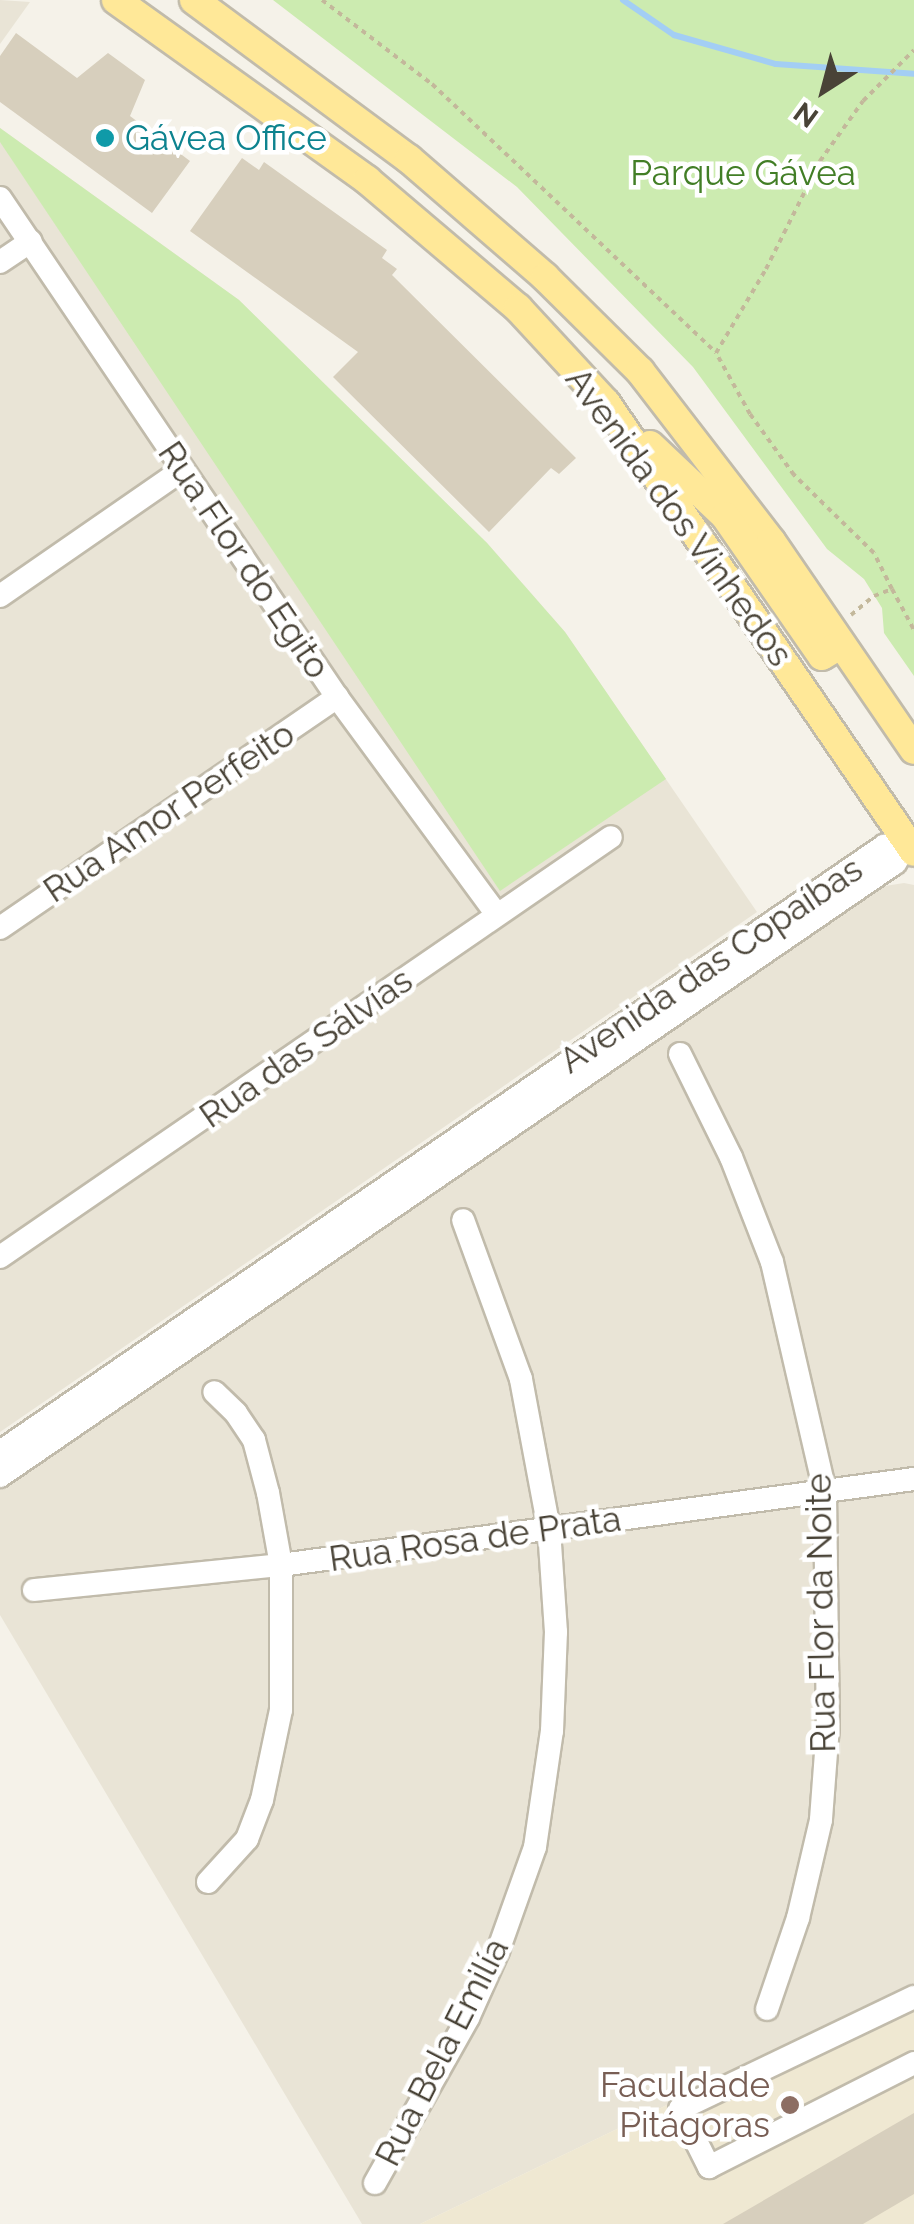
<!DOCTYPE html>
<meta charset="utf-8">
<style>
body{margin:0}
#map{position:relative;width:914px;height:2224px;overflow:hidden;background:#f5f2e9;font-family:Raleway,sans-serif}
div>[style]{position:absolute}
.residential>*{inset:0;background:#e9e4d6}
.education>*{inset:0;background:#efe8d2}
.green>*{inset:0;background:#ccebb0}
.stream>*{height:6px;margin:-3px;padding:0 3px;transform-origin:3px;border-radius:3px;background:#a3cef4}
.building>*{inset:0;background:#d7cfbd}
.path>*{height:4px;margin-top:-2px;transform-origin:0;background:repeating-linear-gradient(90deg,#c3b89b 0 5px,transparent 0 10px)}
.roads{filter:drop-shadow(2px 0 #c1bbab) drop-shadow(-2px 0 #c1bbab) drop-shadow(0 2px #c1bbab) drop-shadow(0 -2px #c1bbab)}
.minor>*{height:22px;margin:-11px;padding:0 11px;transform-origin:11px;border-radius:11px;background:#fff}
.major>*{height:28px;margin:-14px;padding:0 14px;transform-origin:14px;border-radius:14px;background:#ffe898}
.dots>*{width:28px;height:28px;translate:-50% -50%;box-sizing:border-box;border:5px solid #fff;border-radius:50%}
span{translate:-50% -50%;white-space:nowrap;text-align:center;line-height:1.15;-webkit-text-stroke:9px #fff;paint-order:stroke}
.culture-label{font-size:35px;color:#0d838f}
.left{translate:0 -50%;text-align:left}
.park-label{font-size:35px;color:#427e26}
.street-label{font-size:35px;color:#494337}
.education-label{font-size:35px;color:#785e54}
.right{translate:-100% -50%;text-align:right}
.north{position:absolute;left:774px;top:40px;width:100px;height:100px;-webkit-text-stroke:8px #fff;paint-order:stroke;rotate:216deg;font-size:28px;font-weight:700;line-height:40px;text-align:center;color:#494337}
.north::after{content:'';display:block;margin:auto;width:35px;height:45px;background:#494337;clip-path:polygon(50% 0,100% 100%,50% 72%,0 100%)}
</style>
<div id="map">
<div class="residential">
<div style="clip-path:polygon(0 0,30px 2px,0 44px)"></div>
<div style="clip-path:polygon(0 128px,239px 300px,487px 543px,565px 632px,757px 912px,0 1432px)"></div>
<div style="clip-path:polygon(904px 883px,914px 885px,914px 1986px,420px 2224px,362px 2224px,0 1615px,0 1489px,885px 886px)"></div>
</div>
<div class="education">
<div style="clip-path:polygon(914px 1986px,914px 2224px,420px 2224px)"></div>
</div>
<div class="green">
<div style="clip-path:polygon(273px 0,914px 0,914px 676px,884px 633px,882px 608px,864px 579px,827px 549px,693px 367px,517px 187px)"></div>
<div style="clip-path:polygon(0 128px,239px 300px,487px 543px,565px 632px,666px 779px,500px 891px,0 142px)"></div>
</div>
<div class="stream">
<div style="left:623px;top:0;width:62px;rotate:34.5deg"></div>
<div style="left:674px;top:35px;width:106px;rotate:15.9deg"></div>
<div style="left:776px;top:64px;width:138px;rotate:4.1deg"></div>
</div>
<div class="building">
<div style="clip-path:polygon(16px 33px,77px 78px,108px 53px,145px 80px,130px 116px,190px 161px,152px 213px,0 102px,0 56px)"></div>
<div style="clip-path:polygon(242px 158px,259px 170px,264px 162px,387px 250px,382px 258px,397px 269px,392px 275px,576px 458px,559px 474px,551px 468px,489px 532px,333px 377px,358px 352px,190px 231px)"></div>
<div style="clip-path:polygon(914px 2113px,914px 2194px,863px 2224px,723px 2224px)"></div>
</div>
<div class="path">
<div style="left:322px;top:0;width:138px;rotate:37.4deg"></div>
<div style="left:432px;top:84px;width:391px;rotate:43.4deg"></div>
<div style="left:892px;top:589px;width:47px;rotate:61.8deg"></div>
<div style="left:851px;top:615px;width:30px;rotate:-40deg"></div>
<div style="left:874px;top:596px;width:19px;rotate:-21deg"></div>
<div style="left:892px;top:589px;width:40px;rotate:-116.6deg"></div>
<div style="left:874px;top:553px;width:112px;rotate:-135.7deg"></div>
<div style="left:794px;top:475px;width:75px;rotate:-125.8deg"></div>
<div style="left:750px;top:414px;width:70px;rotate:-119.1deg"></div>
<div style="left:716px;top:353px;width:98px;rotate:-59.2deg"></div>
<div style="left:766px;top:269px;width:121px;rotate:-63.4deg"></div>
<div style="left:820px;top:161px;width:74px;rotate:-54.4deg"></div>
<div style="left:863px;top:101px;width:72px;rotate:-45deg"></div>
</div>
<div class="roads">
<div class="minor">
<div style="left:0;top:198px;width:602px;rotate:55.97deg"></div>
<div style="left:337px;top:697px;width:270px;rotate:53.7deg"></div>
<div style="left:0;top:262px;width:37px;rotate:-34deg"></div>
<div style="left:0;top:596px;width:221px;rotate:-34.7deg"></div>
<div style="left:0;top:928px;width:409px;rotate:-34.4deg"></div>
<div style="left:680px;top:1054px;width:115px;rotate:63.7deg"></div>
<div style="left:731px;top:1157px;width:113px;rotate:68.7deg"></div>
<div style="left:772px;top:1262px;width:236px;rotate:77deg"></div>
<div style="left:825px;top:1492px;width:234px;rotate:89.3deg"></div>
<div style="left:828px;top:1726px;width:94px;rotate:94.3deg"></div>
<div style="left:821px;top:1820px;width:101px;rotate:103.2deg"></div>
<div style="left:798px;top:1918px;width:96px;rotate:108.8deg"></div>
<div style="left:0;top:1257px;width:741px;rotate:-34.5deg"></div>
<div style="left:0;top:1452px;width:1072px;rotate:-34.43deg"></div>
<div style="left:884px;top:846px;width:24px;rotate:-7deg"></div>
<div style="left:0;top:1476px;width:1085px;rotate:-34.41deg"></div>
<div style="left:895px;top:863px;width:24px;rotate:-57deg"></div>
<div style="left:34px;top:1590px;width:248px;rotate:-5.8deg"></div>
<div style="left:281px;top:1565px;width:639px;rotate:-7.74deg"></div>
<div style="left:208px;top:1882px;width:58px;rotate:-47.8deg"></div>
<div style="left:247px;top:1839px;width:42px;rotate:-69deg"></div>
<div style="left:262px;top:1800px;width:92px;rotate:-78.1deg"></div>
<div style="left:281px;top:1710px;width:145px;rotate:-90deg"></div>
<div style="left:281px;top:1565px;width:73px;rotate:-100.2deg"></div>
<div style="left:268px;top:1493px;width:55px;rotate:-104.8deg"></div>
<div style="left:254px;top:1440px;width:32px;rotate:-124deg"></div>
<div style="left:236px;top:1413px;width:30px;rotate:-136deg"></div>
<div style="left:914px;top:1997px;width:259px;rotate:154.4deg"></div>
<div style="left:680px;top:2109px;width:65px;rotate:63.4deg"></div>
<div style="left:709px;top:2167px;width:230px;rotate:-26.9deg"></div>
<div style="left:375px;top:2183px;width:189px;rotate:-60.6deg"></div>
<div style="left:468px;top:2018px;width:73px;rotate:-65.9deg"></div>
<div style="left:498px;top:1951px;width:110px;rotate:-70.4deg"></div>
<div style="left:535px;top:1847px;width:117px;rotate:-81.7deg"></div>
<div style="left:552px;top:1731px;width:99px;rotate:-87.7deg"></div>
<div style="left:556px;top:1632px;width:103px;rotate:-93.9deg"></div>
<div style="left:549px;top:1529px;width:153px;rotate:-100.6deg"></div>
<div style="left:521px;top:1379px;width:169px;rotate:-110deg"></div>
</div>
<div class="major">
<div style="left:116px;top:0;width:309px;rotate:35.6deg"></div>
<div style="left:367px;top:180px;width:198px;rotate:40.3deg"></div>
<div style="left:518px;top:308px;width:129px;rotate:47.2deg"></div>
<div style="left:606px;top:403px;width:544px;rotate:55.55deg"></div>
<div style="left:194px;top:0;width:267px;rotate:36.5deg"></div>
<div style="left:409px;top:159px;width:180px;rotate:40.9deg"></div>
<div style="left:545px;top:277px;width:134px;rotate:44.7deg"></div>
<div style="left:640px;top:371px;width:215px;rotate:52.4deg"></div>
<div style="left:771px;top:541px;width:253px;rotate:55.6deg"></div>
<div style="left:650px;top:445px;width:103px;rotate:43.4deg"></div>
<div style="left:725px;top:516px;width:170px;rotate:55.3deg"></div>
<div style="left:822px;top:656px;width:22px;rotate:-32deg"></div>
</div>
</div>
<div class="dots">
<div style="left:105px;top:138px;background:#0f9aa8"></div>
<div style="left:790px;top:2105px;background:#8d6e63"></div>
</div>
<div class="culture-label">
<span class="left" style="left:125px;top:138px">Gávea Office</span>
</div>
<div class="park-label">
<span style="left:743px;top:173px">Parque Gávea</span>
</div>
<div class="street-label">
<span style="left:679px;top:517px;rotate:54deg">Avenida dos Vinhedos</span>
<span style="left:244px;top:560px;rotate:56deg">Rua Flor do Egito</span>
<span style="left:169px;top:812px;rotate:-34deg">Rua Amor Perfeito</span>
<span style="left:711px;top:965px;rotate:-34deg">Avenida das Copaíbas</span>
<span style="left:306px;top:1048px;rotate:-35deg">Rua das Sálvías</span>
<span style="left:475px;top:1539px;rotate:-8deg">Rua Rosa de Prata</span>
<span style="left:821px;top:1613px;rotate:-91deg">Rua Flor da Noite</span>
<span style="left:442px;top:2052px;rotate:-63deg">Rua Bela Emilía</span>
</div>
<div class="education-label">
<span class="right" style="left:770px;top:2105px">Faculdade<br>Pitágoras</span>
</div>
<div class="north">N</div>
</div>
